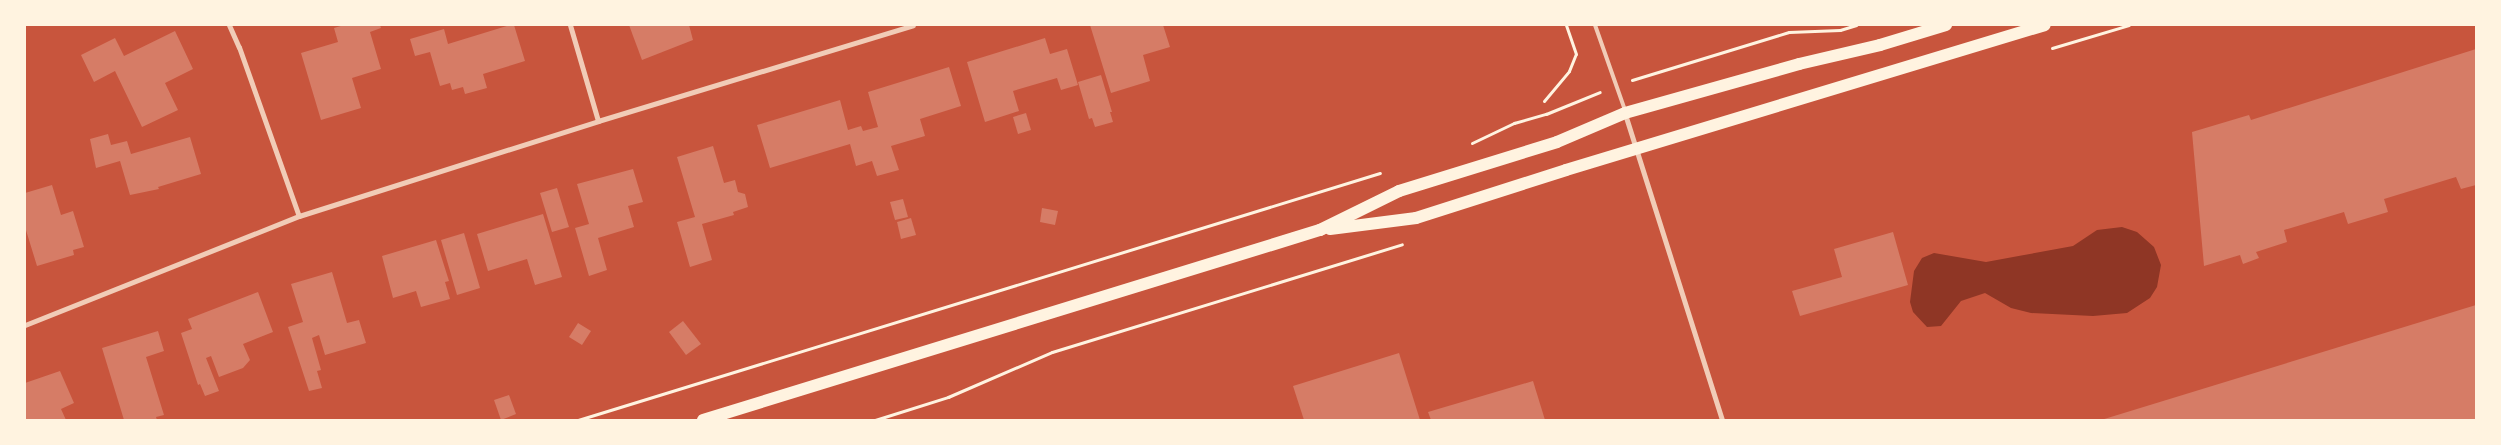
<!DOCTYPE html>
<style>
body{margin:0}
#map{position:relative;width:2501px;height:445px;overflow:hidden;background:#c8553d;font-family:Merriweather,serif}
div>[style]{position:absolute}
.water>*{inset:0;background:#8f3625}
.building>*{inset:0;background:#d67c66}
.path>*{height:3px;margin:-1.5px;padding:0 1.5px;transform-origin:1.5px;border-radius:1.5px;background:#fff3e0}
.service>*{height:4px;margin:-2px;padding:0 2px;transform-origin:2px;border-radius:2px;background:#f1ccb7}
.minor>*{height:5px;margin:-2.5px;padding:0 2.5px;transform-origin:2.5px;border-radius:2.5px;background:#f1ccb7}
.primary>*{height:12px;margin:-6px;padding:0 6px;transform-origin:6px;border-radius:6px;background:#fff3e0}
span{translate:-50% -50%;white-space:nowrap;text-align:center;line-height:1.15;-webkit-text-stroke:5px #fff3e0;paint-order:stroke}
.frame{position:absolute;inset:0;border:26px solid #fff3e0;pointer-events:none}
</style>
<div id="map">
<div class="water">
<div style="clip-path:polygon(2122px 227px,2137px 232px,2154px 247px,2161px 265px,2157px 287px,2150px 298px,2127px 313px,2093px 316px,2031px 313px,2011px 308px,1985px 293px,1961px 301px,1941px 326px,1927px 327px,1913px 312px,1910px 302px,1914px 271px,1922px 258px,1934px 253px,1986px 262px,2073px 246px,2097px 230px)"></div>
</div>
<div class="building">
<div style="clip-path:polygon(344px 25px,380px 25px,381px 28px,370px 32px,381px 69px,352px 78px,361px 108px,321px 120px,301px 53px,338px 42px,334px 28px)"></div>
<div style="clip-path:polygon(510px 25px,514px 25px,525px 61px,483px 74px,487px 88px,465px 94px,463px 87px,452px 90px,450px 83px,440px 86px,430px 52px,415px 56px,410px 39px,444px 29px,448px 44px)"></div>
<div style="clip-path:polygon(629px 25px,689px 25px,693px 40px,642px 60px)"></div>
<div style="clip-path:polygon(1090px 25px,1163px 25px,1170px 47px,1143px 55px,1150px 81px,1111px 93px)"></div>
<div style="clip-path:polygon(175px 31px,193px 69px,165px 83px,178px 110px,142px 127px,115px 71px,94px 82px,81px 55px,115px 38px,124px 56px)"></div>
<div style="clip-path:polygon(1045px 38px,1050px 54px,1067px 49px,1078px 85px,1061px 90px,1057px 78px,1013px 91px,1019px 111px,985px 122px,967px 62px)"></div>
<div style="clip-path:polygon(2476px 49px,2476px 185px,2461px 189px,2456px 177px,2384px 199px,2388px 212px,2348px 224px,2344px 212px,2284px 230px,2287px 242px,2256px 252px,2259px 258px,2243px 264px,2240px 255px,2204px 266px,2192px 132px,2249px 115px,2251px 120px)"></div>
<div style="clip-path:polygon(949px 67px,961px 106px,920px 119px,925px 136px,891px 146px,899px 170px,877px 176px,872px 161px,856px 166px,850px 144px,770px 168px,757px 125px,840px 100px,848px 130px,861px 126px,863px 131px,878px 127px,868px 92px)"></div>
<div style="clip-path:polygon(1101px 75px,1112px 112px,1110px 112px,1113px 122px,1095px 127px,1092px 118px,1089px 119px,1078px 82px)"></div>
<div style="clip-path:polygon(1026px 113px,1031px 130px,1018px 134px,1013px 117px)"></div>
<div style="clip-path:polygon(108px 134px,111px 145px,127px 141px,131px 154px,190px 137px,201px 174px,158px 187px,159px 189px,130px 195px,120px 161px,96px 168px,90px 139px)"></div>
<div style="clip-path:polygon(713px 146px,724px 183px,735px 180px,738px 192px,745px 194px,748px 207px,733px 212px,734px 215px,702px 224px,712px 260px,690px 267px,677px 222px,695px 217px,677px 157px)"></div>
<div style="clip-path:polygon(633px 169px,643px 202px,628px 206px,634px 227px,598px 238px,607px 270px,589px 276px,575px 228px,589px 224px,577px 184px)"></div>
<div style="clip-path:polygon(52px 185px,61px 215px,73px 211px,84px 247px,73px 250px,74px 255px,37px 266px,25px 227px,25px 193px)"></div>
<div style="clip-path:polygon(557px 188px,569px 227px,552px 232px,540px 193px)"></div>
<div style="clip-path:polygon(903px 199px,908px 217px,895px 220px,890px 202px)"></div>
<div style="clip-path:polygon(1042px 208px,1058px 211px,1055px 225px,1040px 222px)"></div>
<div style="clip-path:polygon(543px 214px,562px 277px,535px 285px,527px 259px,488px 271px,477px 234px)"></div>
<div style="clip-path:polygon(911px 218px,916px 235px,901px 239px,897px 222px)"></div>
<div style="clip-path:polygon(1893px 232px,1908px 285px,1800px 316px,1792px 291px,1842px 277px,1834px 249px)"></div>
<div style="clip-path:polygon(464px 233px,480px 288px,457px 295px,441px 240px)"></div>
<div style="clip-path:polygon(436px 240px,449px 281px,445px 282px,450px 299px,421px 307px,416px 291px,393px 298px,382px 256px)"></div>
<div style="clip-path:polygon(332px 272px,347px 323px,359px 320px,366px 343px,325px 355px,319px 335px,312px 338px,321px 370px,317px 371px,322px 388px,309px 391px,288px 327px,303px 322px,291px 284px)"></div>
<div style="clip-path:polygon(258px 292px,273px 332px,243px 344px,250px 360px,243px 368px,219px 377px,211px 356px,206px 358px,219px 391px,205px 396px,200px 384px,198px 385px,181px 333px,192px 329px,188px 319px)"></div>
<div style="clip-path:polygon(2476px 305px,2476px 420px,2101px 420px)"></div>
<div style="clip-path:polygon(683px 321px,701px 344px,686px 355px,669px 332px)"></div>
<div style="clip-path:polygon(578px 323px,591px 331px,582px 345px,569px 337px)"></div>
<div style="clip-path:polygon(158px 331px,164px 351px,146px 357px,164px 415px,156px 417px,157px 420px,124px 420px,102px 348px)"></div>
<div style="clip-path:polygon(1399px 353px,1420px 420px,1304px 420px,1293px 386px)"></div>
<div style="clip-path:polygon(60px 371px,74px 403px,61px 409px,66px 420px,25px 420px,25px 383px)"></div>
<div style="clip-path:polygon(1533px 381px,1545px 420px,1431px 420px,1428px 412px)"></div>
<div style="clip-path:polygon(509px 395px,516px 414px,501px 420px,494px 400px)"></div>
</div>
<div class="path">
<div style="left:2052px;top:48px;width:80px;rotate:-16.6deg"></div>
<div style="left:1632px;top:80px;width:164px;rotate:-17deg"></div>
<div style="left:1789px;top:32px;width:51px;rotate:-2.2deg"></div>
<div style="left:1840px;top:30px;width:17px;rotate:-17deg"></div>
<div style="left:1544px;top:101px;width:39px;rotate:-50deg"></div>
<div style="left:1569px;top:71px;width:18px;rotate:-68deg"></div>
<div style="left:1576px;top:54px;width:31px;rotate:-109deg"></div>
<div style="left:1472px;top:143px;width:47px;rotate:-25.5deg"></div>
<div style="left:1514px;top:123px;width:33px;rotate:-16deg"></div>
<div style="left:1546px;top:114px;width:58px;rotate:-22.2deg"></div>
<div style="left:578px;top:420px;width:839px;rotate:-17.12deg"></div>
<div style="left:875px;top:420px;width:77px;rotate:-17.5deg"></div>
<div style="left:948px;top:397px;width:113px;rotate:-23.4deg"></div>
<div style="left:1052px;top:352px;width:366px;rotate:-17.1deg"></div>
</div>
<div class="service">
<div style="left:1595px;top:25px;width:90px;rotate:70.6deg"></div>
</div>
<div class="minor">
<div style="left:229px;top:25px;width:24px;rotate:66deg"></div>
<div style="left:239px;top:47px;width:179px;rotate:70.5deg"></div>
<div style="left:570px;top:25px;width:100px;rotate:73.7deg"></div>
<div style="left:1625px;top:114px;width:321px;rotate:72.4deg"></div>
<div style="left:25px;top:325px;width:295px;rotate:-21.7deg"></div>
<div style="left:299px;top:216px;width:314px;rotate:-17.6deg"></div>
<div style="left:598px;top:121px;width:329px;rotate:-16.9deg"></div>
</div>
<div class="primary">
<div style="left:1330px;top:229px;width:87px;rotate:-7.3deg"></div>
<div style="left:1416px;top:218px;width:157px;rotate:-17.7deg"></div>
<div style="left:1566px;top:170px;width:500px;rotate:-16.84deg"></div>
<div style="left:703px;top:420px;width:646px;rotate:-17.12deg"></div>
<div style="left:1320px;top:230px;width:88px;rotate:-26.3deg"></div>
<div style="left:1399px;top:191px;width:165px;rotate:-17.2deg"></div>
<div style="left:1557px;top:142px;width:74px;rotate:-23.1deg"></div>
<div style="left:1625px;top:113px;width:181px;rotate:-15.7deg"></div>
<div style="left:1799px;top:64px;width:83px;rotate:-13.2deg"></div>
<div style="left:1880px;top:45px;width:69px;rotate:-16.9deg"></div>
</div>
<div class="frame"></div>
</div>
